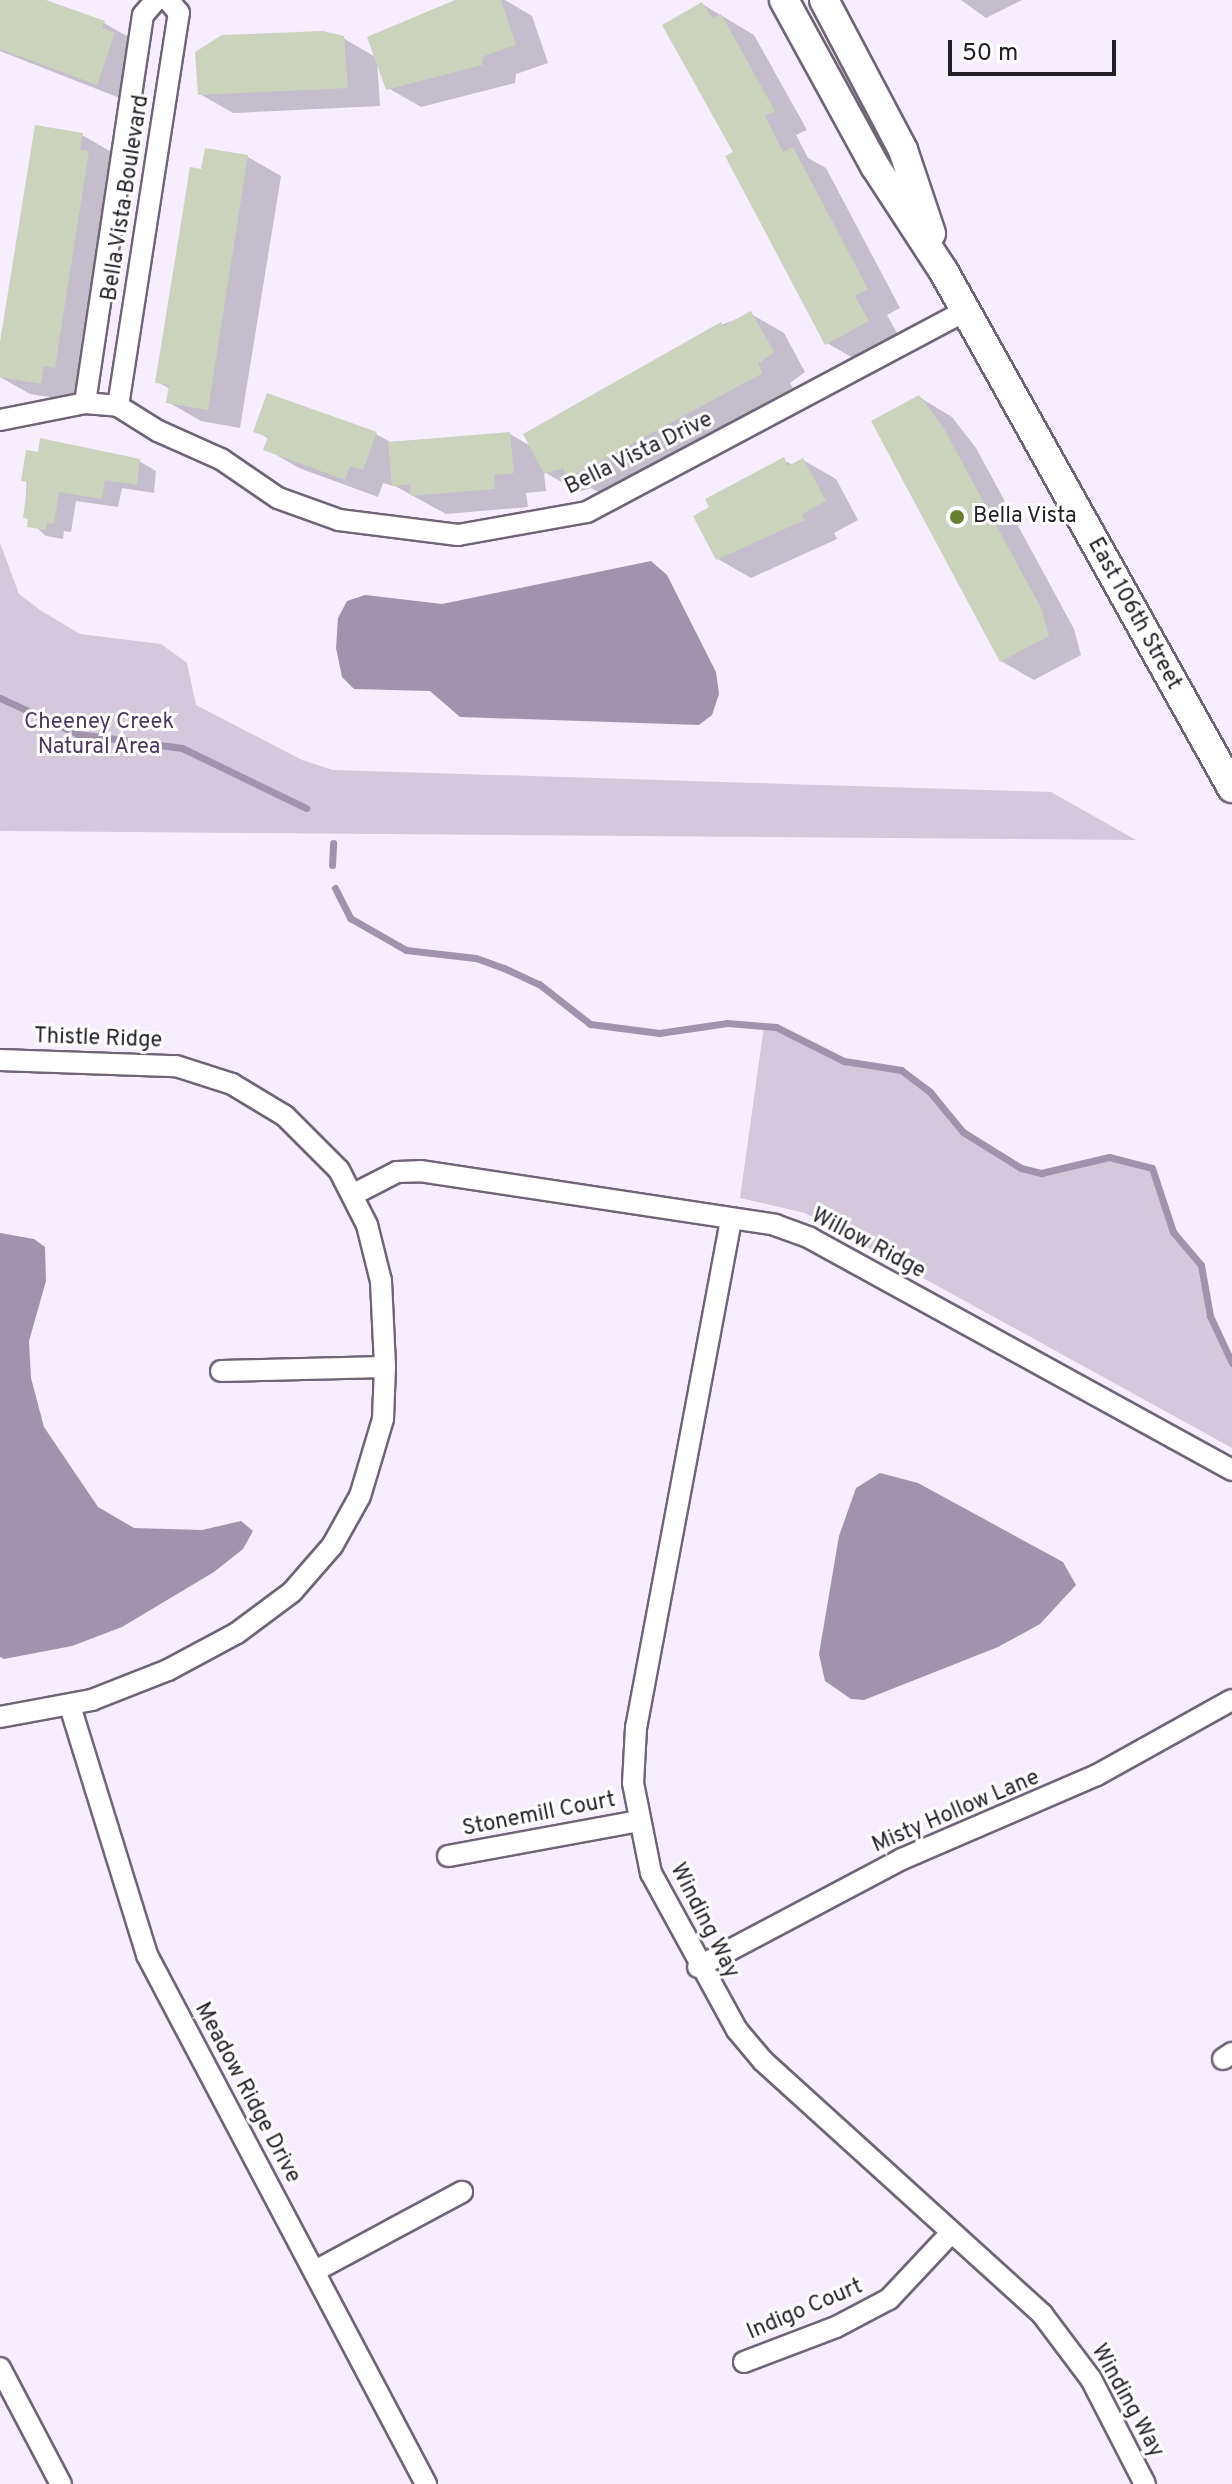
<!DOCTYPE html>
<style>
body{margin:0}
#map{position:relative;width:1232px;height:2484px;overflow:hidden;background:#f6edfe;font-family:Overpass,sans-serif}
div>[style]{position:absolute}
.green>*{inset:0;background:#d3c8dc}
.water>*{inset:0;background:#a193ae}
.shadow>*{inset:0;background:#0003}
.stream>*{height:7px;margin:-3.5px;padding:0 3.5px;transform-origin:3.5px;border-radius:3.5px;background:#a193ae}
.building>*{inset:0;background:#cbd3bd}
.roads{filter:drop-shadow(2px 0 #6f6577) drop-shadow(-2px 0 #6f6577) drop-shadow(0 2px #6f6577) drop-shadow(0 -2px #6f6577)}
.minor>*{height:20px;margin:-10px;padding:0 10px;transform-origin:10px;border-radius:10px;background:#fff}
.secondary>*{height:28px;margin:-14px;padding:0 14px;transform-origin:14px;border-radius:14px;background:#fff}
.dots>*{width:22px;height:22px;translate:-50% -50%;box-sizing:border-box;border:4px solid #fff;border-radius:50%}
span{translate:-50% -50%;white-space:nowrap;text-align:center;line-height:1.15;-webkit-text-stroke:6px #fff;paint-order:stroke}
.street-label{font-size:22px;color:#242028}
.poi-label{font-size:22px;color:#242028}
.left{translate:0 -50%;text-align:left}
.park-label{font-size:22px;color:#4d365f}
.scale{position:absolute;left:948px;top:40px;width:168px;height:36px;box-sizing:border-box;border:4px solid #242028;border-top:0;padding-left:10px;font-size:24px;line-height:28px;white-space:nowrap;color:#242028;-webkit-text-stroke:6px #fff;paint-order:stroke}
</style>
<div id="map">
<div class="green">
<div style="clip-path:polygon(0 543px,19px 594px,40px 610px,80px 634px,161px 644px,187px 663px,196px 705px,302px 760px,333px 770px,1051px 792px,1136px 840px,0 831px)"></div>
<div style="clip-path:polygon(764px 1026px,844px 1061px,901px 1070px,930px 1092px,963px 1132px,1021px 1168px,1041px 1173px,1109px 1157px,1152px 1168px,1173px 1232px,1201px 1265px,1210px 1316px,1232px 1363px,1232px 1448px,805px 1213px,740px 1198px)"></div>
</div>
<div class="water">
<div style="clip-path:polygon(651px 561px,667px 575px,716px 672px,719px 694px,712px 715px,699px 725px,460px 717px,430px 691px,354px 689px,342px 677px,336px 648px,338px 618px,347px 601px,365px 595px,442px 604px)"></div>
<div style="clip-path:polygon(0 1233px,34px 1239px,45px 1247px,46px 1281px,29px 1341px,31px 1378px,44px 1427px,98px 1507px,134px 1528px,202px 1530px,241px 1521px,253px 1531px,243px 1549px,214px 1572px,122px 1627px,72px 1646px,4px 1659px,0 1657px)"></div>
<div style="clip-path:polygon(880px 1473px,918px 1483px,1063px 1562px,1076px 1585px,1040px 1624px,998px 1647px,864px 1700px,851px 1699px,825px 1681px,819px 1654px,839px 1536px,856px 1488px)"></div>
</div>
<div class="shadow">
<div style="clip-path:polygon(0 0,40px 0,104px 23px,137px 42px,130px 102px,0 51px)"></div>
<div style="clip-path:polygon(465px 0,505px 0,532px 16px,548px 63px,516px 74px,515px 83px,421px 107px,388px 88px,377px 61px,380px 106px,233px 113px,200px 94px,343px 38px,377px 58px)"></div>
<div style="clip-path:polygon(961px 0,1022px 0,986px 18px)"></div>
<div style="clip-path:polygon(702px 4px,754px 35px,807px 130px,796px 135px,808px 158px,826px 168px,900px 308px,887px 315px,901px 340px,860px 362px,827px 343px,736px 153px)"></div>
<div style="clip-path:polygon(82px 135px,115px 154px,87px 385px,77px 383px,74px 401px,30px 394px,0 377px,0 354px)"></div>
<div style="clip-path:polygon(206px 150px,248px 157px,281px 176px,240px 428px,201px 421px,168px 402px,170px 389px,158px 382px)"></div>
<div style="clip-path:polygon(751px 314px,784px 333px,805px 372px,790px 383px,795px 392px,602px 494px,591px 488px,579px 492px,544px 472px,546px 491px,526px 493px,528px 507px,446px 514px,397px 487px,383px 483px,378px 497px,299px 468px,266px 449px,269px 439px,256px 431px,376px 434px,394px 444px,510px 434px,532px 447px,721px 325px)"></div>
<div style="clip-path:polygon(919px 397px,952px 417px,976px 448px,1074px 629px,1081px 655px,1034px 680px,1001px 661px)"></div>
<div style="clip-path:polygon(28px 452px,139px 461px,156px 471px,154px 493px,122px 488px,118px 507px,76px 501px,71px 532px,64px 531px,63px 539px,46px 536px,25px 517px)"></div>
<div style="clip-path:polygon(783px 460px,793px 465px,803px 460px,836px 479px,858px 520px,834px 533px,837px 539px,751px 578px,718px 559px)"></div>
</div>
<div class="stream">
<div style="left:0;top:698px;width:86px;rotate:24.8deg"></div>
<div style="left:78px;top:734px;width:105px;rotate:7.7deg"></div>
<div style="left:182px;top:748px;width:138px;rotate:25.8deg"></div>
<div style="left:332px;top:865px;width:22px;rotate:-87deg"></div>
<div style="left:335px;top:888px;width:34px;rotate:63deg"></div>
<div style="left:350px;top:918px;width:64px;rotate:29.7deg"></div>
<div style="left:406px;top:950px;width:70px;rotate:6.5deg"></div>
<div style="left:476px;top:958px;width:30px;rotate:20deg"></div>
<div style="left:504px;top:968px;width:38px;rotate:25deg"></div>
<div style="left:539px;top:984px;width:65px;rotate:38.1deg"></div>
<div style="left:590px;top:1024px;width:70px;rotate:7.4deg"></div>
<div style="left:659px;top:1033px;width:69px;rotate:-8.4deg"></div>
<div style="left:727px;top:1023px;width:49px;rotate:4.7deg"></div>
<div style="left:776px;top:1027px;width:76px;rotate:26.6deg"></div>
<div style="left:844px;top:1061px;width:58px;rotate:9deg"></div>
<div style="left:901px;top:1070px;width:36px;rotate:37deg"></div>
<div style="left:930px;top:1092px;width:52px;rotate:50.5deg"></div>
<div style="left:963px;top:1132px;width:68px;rotate:31.8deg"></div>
<div style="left:1021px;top:1168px;width:21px;rotate:14deg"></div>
<div style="left:1041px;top:1173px;width:70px;rotate:-13.2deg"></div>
<div style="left:1109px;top:1157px;width:44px;rotate:14.3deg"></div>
<div style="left:1152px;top:1168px;width:67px;rotate:71.8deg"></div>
<div style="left:1173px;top:1232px;width:43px;rotate:49.7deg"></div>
<div style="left:1201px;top:1265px;width:52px;rotate:80deg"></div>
<div style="left:1210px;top:1316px;width:52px;rotate:64.9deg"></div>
</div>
<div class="building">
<div style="clip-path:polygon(0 0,46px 0,105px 21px,102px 28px,115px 33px,97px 85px,0 49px)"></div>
<div style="clip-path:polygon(455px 0,501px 0,516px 45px,484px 56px,482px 65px,386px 90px,367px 37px)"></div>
<div style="clip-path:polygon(702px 2px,712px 18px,721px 14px,775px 111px,765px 116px,783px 152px,793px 147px,868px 289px,855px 296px,869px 321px,825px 345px,725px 156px,733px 152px,662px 25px)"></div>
<div style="clip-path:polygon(323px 31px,344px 36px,348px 88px,198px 95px,195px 52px,222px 35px)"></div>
<div style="clip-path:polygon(35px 125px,83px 133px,80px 150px,89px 151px,55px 368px,44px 366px,41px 384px,0 377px,0 342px)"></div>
<div style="clip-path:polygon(205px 148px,248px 155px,208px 410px,166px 403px,169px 385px,155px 383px,190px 167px,201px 169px)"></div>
<div style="clip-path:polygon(751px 311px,774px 352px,758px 364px,763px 373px,579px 472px,567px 477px,563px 468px,544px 474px,523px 434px,721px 322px,723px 326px)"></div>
<div style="clip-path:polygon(267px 393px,377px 432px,363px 470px,350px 466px,345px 480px,263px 450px,268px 437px,253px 432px)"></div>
<div style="clip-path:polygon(919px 395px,943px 427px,1041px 608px,1049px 636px,1000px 662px,871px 421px)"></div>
<div style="clip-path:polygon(510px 432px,514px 473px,494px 475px,495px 489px,411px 496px,410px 484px,392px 486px,388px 442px)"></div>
<div style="clip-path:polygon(40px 438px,140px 459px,137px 485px,105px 480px,102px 499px,59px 492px,54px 524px,47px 523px,46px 530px,27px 527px,28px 519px,23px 518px,28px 482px,21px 481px,26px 450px,38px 452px)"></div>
<div style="clip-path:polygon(784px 457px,788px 466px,803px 458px,826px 501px,802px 514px,805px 520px,716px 560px,693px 516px,709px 507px,705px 499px)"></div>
</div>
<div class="roads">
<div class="minor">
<div style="left:85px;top:403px;width:392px;rotate:-81.5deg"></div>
<div style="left:143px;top:15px;width:20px;rotate:-49deg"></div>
<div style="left:118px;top:406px;width:398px;rotate:-81.2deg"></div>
<div style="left:179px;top:13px;width:17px;rotate:-130deg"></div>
<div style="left:0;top:420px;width:87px;rotate:-11.3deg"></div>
<div style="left:85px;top:403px;width:33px;rotate:5deg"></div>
<div style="left:118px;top:406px;width:47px;rotate:32deg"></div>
<div style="left:158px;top:431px;width:69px;rotate:24deg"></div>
<div style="left:221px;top:459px;width:69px;rotate:34.4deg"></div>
<div style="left:278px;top:498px;width:65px;rotate:19.8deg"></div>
<div style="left:339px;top:520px;width:120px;rotate:7.2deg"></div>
<div style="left:458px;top:535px;width:131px;rotate:-10.1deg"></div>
<div style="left:587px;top:512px;width:428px;rotate:-28deg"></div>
<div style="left:0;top:1060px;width:176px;rotate:2deg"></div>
<div style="left:176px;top:1066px;width:59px;rotate:17.8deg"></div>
<div style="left:232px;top:1084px;width:62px;rotate:31.1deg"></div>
<div style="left:285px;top:1116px;width:76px;rotate:45deg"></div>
<div style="left:339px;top:1170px;width:62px;rotate:63deg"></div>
<div style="left:367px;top:1225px;width:58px;rotate:76deg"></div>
<div style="left:381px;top:1281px;width:86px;rotate:87.3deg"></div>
<div style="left:385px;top:1367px;width:52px;rotate:92.2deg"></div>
<div style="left:383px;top:1419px;width:80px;rotate:106.6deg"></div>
<div style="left:360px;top:1496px;width:57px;rotate:119.2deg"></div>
<div style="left:332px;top:1546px;width:61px;rotate:131deg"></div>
<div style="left:292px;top:1592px;width:69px;rotate:143.3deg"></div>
<div style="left:237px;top:1633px;width:78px;rotate:151.8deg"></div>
<div style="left:168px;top:1670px;width:82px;rotate:158.5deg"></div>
<div style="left:92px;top:1700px;width:94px;rotate:169.5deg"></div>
<div style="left:354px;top:1194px;width:48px;rotate:-27.1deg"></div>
<div style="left:397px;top:1172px;width:23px;rotate:-2deg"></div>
<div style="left:420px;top:1171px;width:359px;rotate:8.6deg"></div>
<div style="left:775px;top:1225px;width:37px;rotate:20deg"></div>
<div style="left:810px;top:1238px;width:482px;rotate:28.8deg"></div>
<div style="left:731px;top:1220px;width:517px;rotate:100.59deg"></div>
<div style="left:636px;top:1728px;width:55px;rotate:93.1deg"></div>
<div style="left:633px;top:1783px;width:92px;rotate:78.7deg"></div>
<div style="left:651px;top:1873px;width:179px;rotate:61.3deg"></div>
<div style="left:737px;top:2030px;width:40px;rotate:50deg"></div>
<div style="left:763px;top:2061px;width:377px;rotate:42.2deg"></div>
<div style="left:1042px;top:2314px;width:81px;rotate:53deg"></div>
<div style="left:1091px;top:2379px;width:118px;rotate:62.8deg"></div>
<div style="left:221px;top:1371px;width:164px;rotate:-1.4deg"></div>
<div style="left:70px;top:1706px;width:261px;rotate:72.8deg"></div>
<div style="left:147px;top:1955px;width:598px;rotate:62.19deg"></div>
<div style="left:448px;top:1856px;width:193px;rotate:-10.4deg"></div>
<div style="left:698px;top:1967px;width:231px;rotate:-27.9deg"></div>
<div style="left:902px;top:1859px;width:212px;rotate:-23.3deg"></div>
<div style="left:1097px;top:1775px;width:154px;rotate:-29.1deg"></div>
<div style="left:1223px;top:2059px;width:11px;rotate:-34deg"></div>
<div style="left:315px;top:2271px;width:167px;rotate:-28.3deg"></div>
<div style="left:744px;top:2362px;width:98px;rotate:-20.8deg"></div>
<div style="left:836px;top:2327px;width:60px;rotate:-27.8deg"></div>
<div style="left:889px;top:2299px;width:91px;rotate:-46.8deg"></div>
<div style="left:0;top:2368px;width:131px;rotate:62.3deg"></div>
</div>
<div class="secondary">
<div style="left:784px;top:0;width:189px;rotate:61.3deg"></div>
<div style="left:875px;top:166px;width:126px;rotate:56.9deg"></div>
<div style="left:944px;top:272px;width:591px;rotate:60.83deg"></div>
<div style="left:824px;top:0;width:170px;rotate:62.2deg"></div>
<div style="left:903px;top:150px;width:88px;rotate:71.4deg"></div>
</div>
</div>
<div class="dots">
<div style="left:957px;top:517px;background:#698032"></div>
</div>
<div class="street-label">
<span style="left:126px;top:198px;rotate:-81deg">Bella Vista Boulevard</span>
<span style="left:639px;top:454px;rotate:-26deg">Bella Vista Drive</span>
<span style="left:1134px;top:614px;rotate:61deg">East 106th Street</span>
<span style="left:98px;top:1039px;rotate:2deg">Thistle Ridge</span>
<span style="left:868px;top:1244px;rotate:28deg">Willow Ridge</span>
<span style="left:956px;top:1812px;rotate:-23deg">Misty Hollow Lane</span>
<span style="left:539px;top:1815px;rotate:-11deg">Stonemill Court</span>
<span style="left:704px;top:1921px;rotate:63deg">Winding Way</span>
<span style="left:247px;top:2093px;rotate:62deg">Meadow Ridge Drive</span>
<span style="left:805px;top:2310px;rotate:-23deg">Indigo Court</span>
<span style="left:1127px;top:2401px;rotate:61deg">Winding Way</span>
</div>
<div class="poi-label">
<span class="left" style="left:973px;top:517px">Bella Vista</span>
</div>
<div class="park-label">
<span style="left:99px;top:735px">Cheeney Creek<br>Natural Area</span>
</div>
<div class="scale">50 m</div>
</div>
